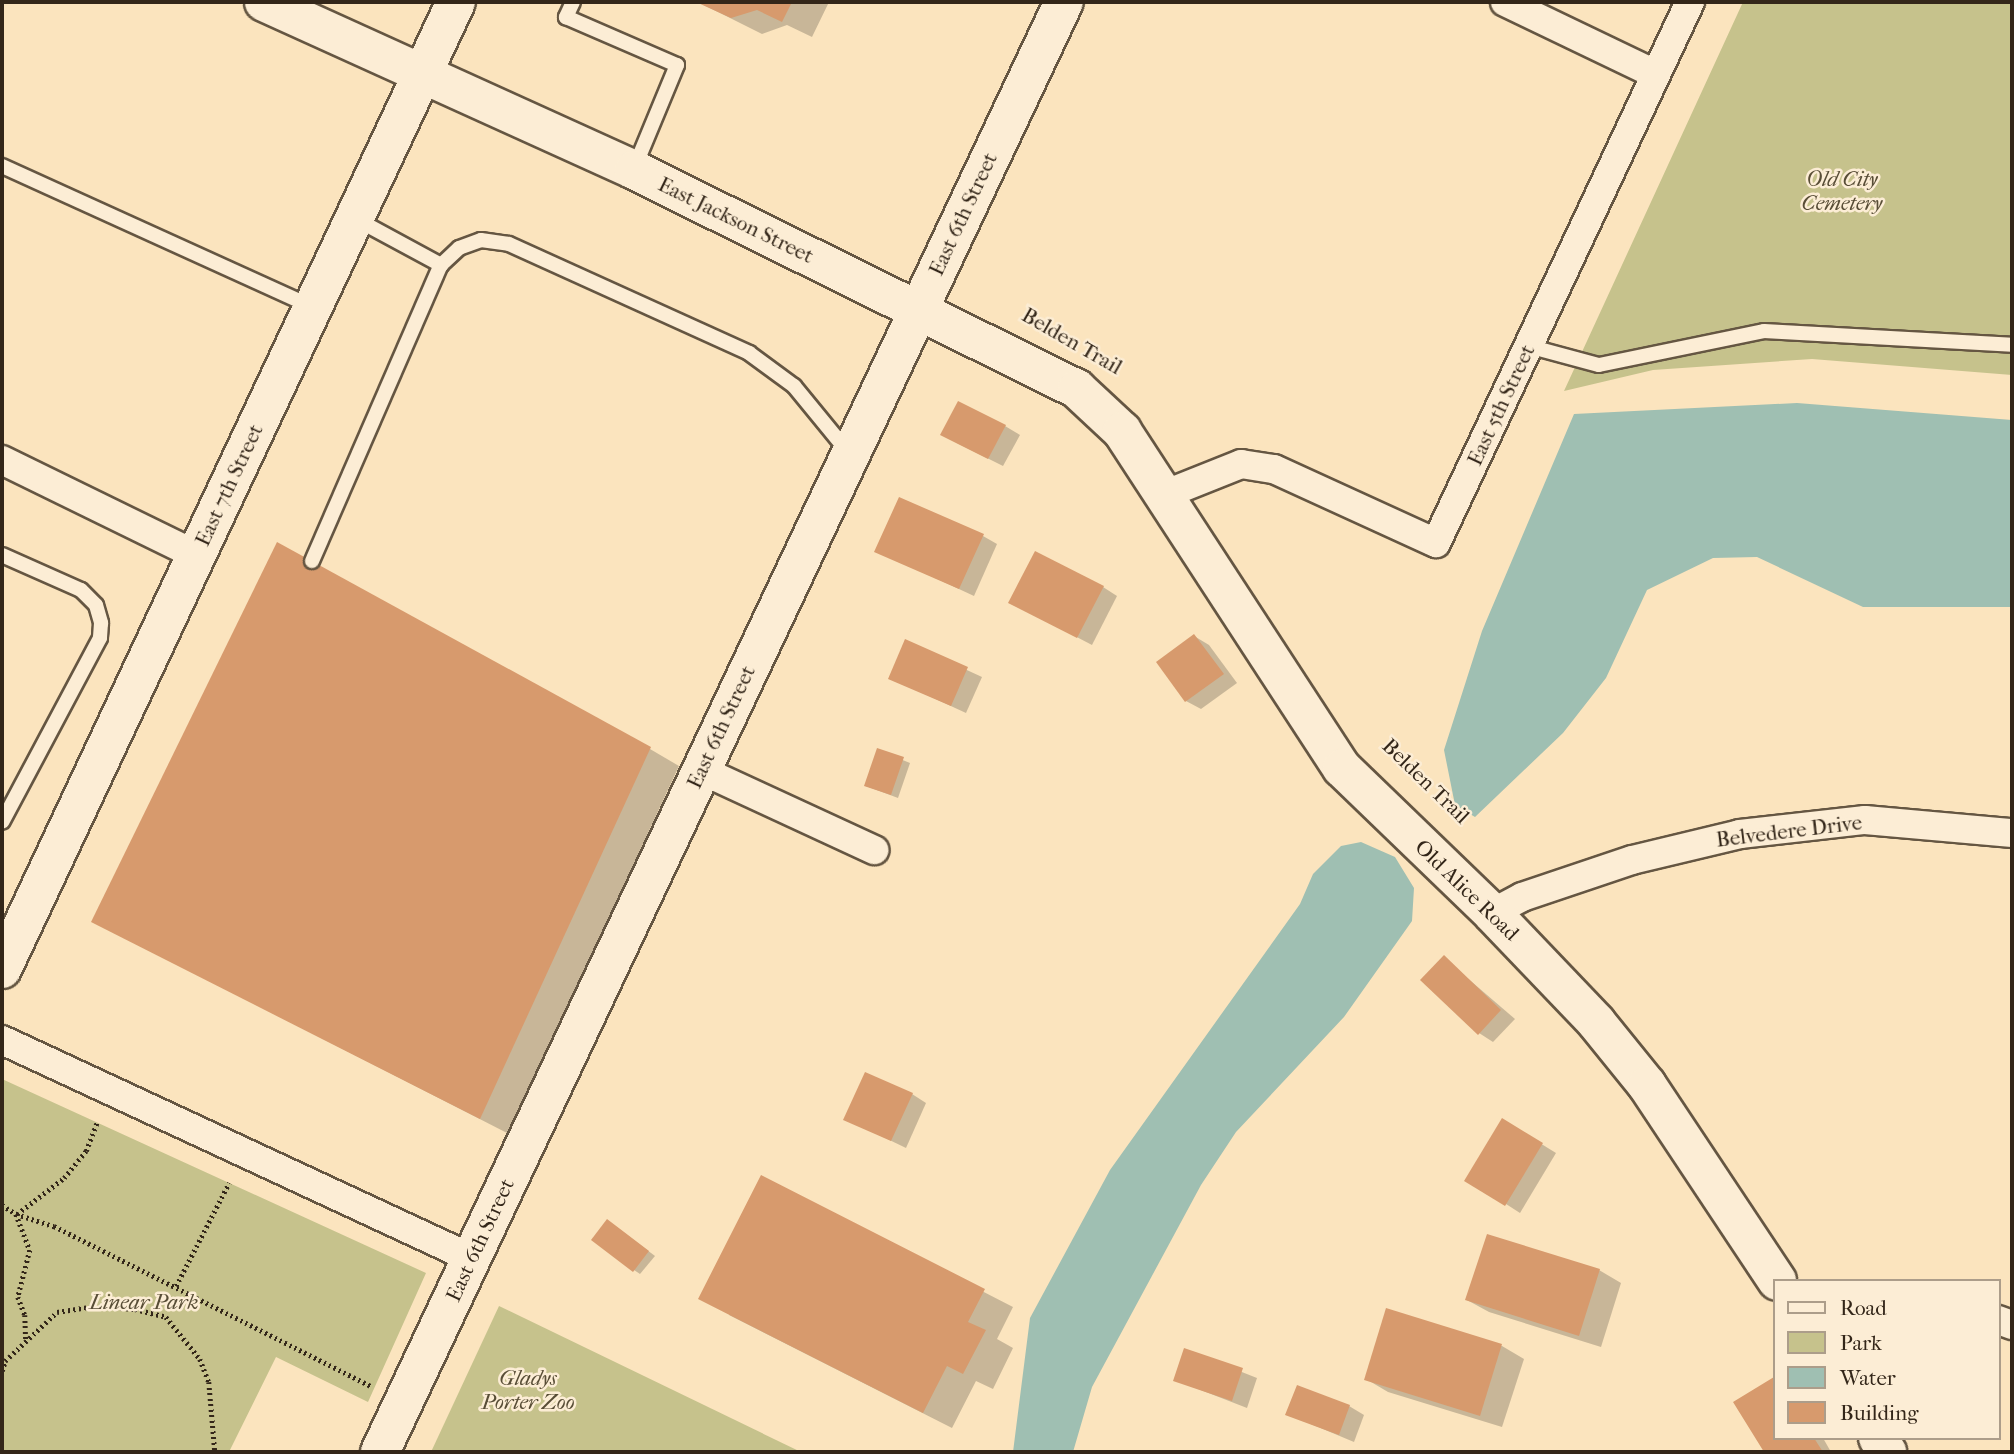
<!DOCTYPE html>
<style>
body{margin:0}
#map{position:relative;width:2014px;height:1454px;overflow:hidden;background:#fbe4be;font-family:"IM FELL French Canon",serif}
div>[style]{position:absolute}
.green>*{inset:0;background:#c6c28c}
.water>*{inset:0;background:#9fbfb2}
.shadow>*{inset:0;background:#0003}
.building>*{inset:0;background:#d79a6d}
.path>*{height:4.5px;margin-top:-2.25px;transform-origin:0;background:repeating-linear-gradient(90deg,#332619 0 2px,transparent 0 5.5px)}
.roads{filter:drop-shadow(2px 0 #655642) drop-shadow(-2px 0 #655642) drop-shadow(0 2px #655642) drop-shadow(0 -2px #655642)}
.lane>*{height:14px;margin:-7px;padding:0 7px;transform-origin:7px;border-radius:7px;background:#fcedd5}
.street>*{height:28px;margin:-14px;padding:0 14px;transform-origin:14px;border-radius:14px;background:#fcedd5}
.secondary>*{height:38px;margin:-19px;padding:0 19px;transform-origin:19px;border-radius:19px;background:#fcedd5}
span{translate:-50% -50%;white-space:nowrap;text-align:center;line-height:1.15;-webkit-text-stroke:5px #fcedd5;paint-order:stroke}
.park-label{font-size:21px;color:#584d36;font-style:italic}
.street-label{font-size:21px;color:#332619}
.frame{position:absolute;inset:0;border:4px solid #332619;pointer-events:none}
.legend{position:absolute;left:1773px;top:1279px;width:228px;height:161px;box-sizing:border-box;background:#fcedd5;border:2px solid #ac9d8a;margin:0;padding:9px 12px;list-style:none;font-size:21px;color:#332619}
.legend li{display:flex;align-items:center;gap:14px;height:35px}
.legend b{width:35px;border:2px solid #ac9d8a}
</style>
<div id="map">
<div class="green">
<div style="clip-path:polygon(1743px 2px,2012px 2px,2012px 375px,1812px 359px,1653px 370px,1564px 391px)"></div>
<div style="clip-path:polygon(2px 1079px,426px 1273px,368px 1402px,276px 1357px,229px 1452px,2px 1452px)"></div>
<div style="clip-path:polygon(499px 1306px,801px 1452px,431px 1452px)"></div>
</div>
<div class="water">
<div style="clip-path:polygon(1797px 403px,2012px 420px,2012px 607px,1863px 607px,1757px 557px,1713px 558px,1647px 590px,1606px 678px,1563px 733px,1475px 817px,1455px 805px,1444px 750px,1482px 631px,1574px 414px)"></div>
<div style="clip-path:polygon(1361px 842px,1395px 857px,1414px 888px,1412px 921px,1344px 1017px,1236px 1132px,1201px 1185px,1092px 1387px,1073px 1452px,1013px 1452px,1030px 1318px,1110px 1170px,1300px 904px,1313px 874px,1341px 846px)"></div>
</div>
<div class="shadow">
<div style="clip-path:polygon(698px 2px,829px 2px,812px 37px,787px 25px,762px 34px)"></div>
<div style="clip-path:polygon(1005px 426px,1020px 435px,1003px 466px,957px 443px)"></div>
<div style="clip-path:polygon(983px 536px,997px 544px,974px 596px,877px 551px)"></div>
<div style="clip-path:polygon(1103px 587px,1117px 596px,1092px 645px,1025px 610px)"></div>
<div style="clip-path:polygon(1194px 636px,1209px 645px,1237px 683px,1201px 709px,1186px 701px)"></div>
<div style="clip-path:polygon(906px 642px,982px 677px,966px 713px,890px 678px)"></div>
<div style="clip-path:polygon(650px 749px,679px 766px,509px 1134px,93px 921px)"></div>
<div style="clip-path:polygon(878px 750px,910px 763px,898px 798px,866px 786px)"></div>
<div style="clip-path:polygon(1444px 958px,1515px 1019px,1493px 1042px,1479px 1033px)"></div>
<div style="clip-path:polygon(912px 1094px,926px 1103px,906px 1148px,846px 1119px)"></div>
<div style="clip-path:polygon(1517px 1129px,1556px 1153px,1520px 1213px,1506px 1204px)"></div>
<div style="clip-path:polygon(762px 1178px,1013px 1307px,997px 1339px,1013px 1348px,993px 1389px,976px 1381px,952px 1428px,729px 1315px)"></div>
<div style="clip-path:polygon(614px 1225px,655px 1256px,640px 1274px,634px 1270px)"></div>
<div style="clip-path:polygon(1599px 1270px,1621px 1283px,1601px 1347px,1489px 1312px,1467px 1300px)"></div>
<div style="clip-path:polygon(1387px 1311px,1502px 1346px,1524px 1359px,1502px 1427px,1388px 1392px,1366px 1379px)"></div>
<div style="clip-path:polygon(1186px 1350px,1257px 1378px,1247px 1408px,1175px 1380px)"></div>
<div style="clip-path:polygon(1774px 1380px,1774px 1438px,1823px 1438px,1831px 1452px,1766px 1452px,1736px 1403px)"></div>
<div style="clip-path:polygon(1349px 1406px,1364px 1415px,1354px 1442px,1287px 1414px)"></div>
</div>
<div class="building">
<div style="clip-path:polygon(696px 2px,792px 2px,782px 22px,757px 10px,731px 18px)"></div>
<div style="clip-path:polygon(958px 401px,1006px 425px,988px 459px,940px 435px)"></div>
<div style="clip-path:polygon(899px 497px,984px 534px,959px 589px,874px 552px)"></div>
<div style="clip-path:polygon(277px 542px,651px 747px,480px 1119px,91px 922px)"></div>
<div style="clip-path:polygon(1035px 551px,1104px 586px,1077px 638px,1008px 603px)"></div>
<div style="clip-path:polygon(1194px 634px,1224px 674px,1185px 702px,1156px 662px)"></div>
<div style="clip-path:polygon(905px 639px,968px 667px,951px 706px,888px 679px)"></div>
<div style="clip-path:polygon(877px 748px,904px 757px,891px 795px,864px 786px)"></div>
<div style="clip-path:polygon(1444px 955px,1501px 1010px,1478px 1035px,1420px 980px)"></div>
<div style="clip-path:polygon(865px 1072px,913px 1093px,891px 1141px,843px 1120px)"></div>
<div style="clip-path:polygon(1502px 1118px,1543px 1143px,1505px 1206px,1464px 1181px)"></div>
<div style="clip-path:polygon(761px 1175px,985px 1289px,968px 1322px,986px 1330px,963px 1374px,947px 1366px,923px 1413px,698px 1299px)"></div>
<div style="clip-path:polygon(607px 1219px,649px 1251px,633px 1272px,591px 1240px)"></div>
<div style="clip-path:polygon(1487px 1234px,1600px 1269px,1579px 1336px,1465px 1300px)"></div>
<div style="clip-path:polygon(1386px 1308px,1502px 1344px,1480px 1416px,1364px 1380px)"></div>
<div style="clip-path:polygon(1184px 1348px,1243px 1368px,1232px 1401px,1173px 1381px)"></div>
<div style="clip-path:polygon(1774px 1377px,1774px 1438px,1814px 1438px,1823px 1452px,1764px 1452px,1733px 1402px)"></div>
<div style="clip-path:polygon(1297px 1385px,1350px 1405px,1339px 1435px,1285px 1415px)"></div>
</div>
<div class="path">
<div style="left:2px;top:1205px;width:17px;rotate:33deg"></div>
<div style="left:16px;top:1214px;width:39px;rotate:69deg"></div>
<div style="left:30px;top:1250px;width:49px;rotate:104.3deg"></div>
<div style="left:18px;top:1297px;width:19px;rotate:69deg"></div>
<div style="left:25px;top:1315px;width:27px;rotate:88deg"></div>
<div style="left:16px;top:1214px;width:40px;rotate:18deg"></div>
<div style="left:54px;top:1226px;width:355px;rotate:26.8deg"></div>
<div style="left:17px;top:1214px;width:59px;rotate:-37.5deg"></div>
<div style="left:64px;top:1178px;width:35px;rotate:-51deg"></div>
<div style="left:86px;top:1151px;width:30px;rotate:-69deg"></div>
<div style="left:176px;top:1286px;width:116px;rotate:-62.8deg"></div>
<div style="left:2px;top:1371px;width:10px;rotate:-73deg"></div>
<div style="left:5px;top:1361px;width:71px;rotate:-43.3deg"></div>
<div style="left:57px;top:1312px;width:36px;rotate:-9deg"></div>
<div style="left:93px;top:1306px;width:42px;rotate:4.1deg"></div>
<div style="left:135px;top:1309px;width:32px;rotate:14deg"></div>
<div style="left:166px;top:1317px;width:54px;rotate:51deg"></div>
<div style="left:200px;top:1359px;width:25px;rotate:69deg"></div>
<div style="left:209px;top:1382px;width:70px;rotate:85.1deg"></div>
</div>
<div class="roads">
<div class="lane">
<div style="left:573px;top:2px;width:17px;rotate:115deg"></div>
<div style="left:566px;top:17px;width:121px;rotate:23.4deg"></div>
<div style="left:677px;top:65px;width:113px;rotate:112.5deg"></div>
<div style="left:2px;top:166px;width:341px;rotate:24.4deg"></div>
<div style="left:356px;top:219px;width:97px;rotate:28.4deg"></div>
<div style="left:441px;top:265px;width:25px;rotate:-43deg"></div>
<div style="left:459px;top:248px;width:23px;rotate:-20deg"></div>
<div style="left:481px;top:240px;width:28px;rotate:8deg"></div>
<div style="left:509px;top:244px;width:264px;rotate:24.4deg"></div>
<div style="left:749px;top:353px;width:56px;rotate:36.3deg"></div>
<div style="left:794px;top:386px;width:85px;rotate:50.7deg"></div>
<div style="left:1528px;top:346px;width:73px;rotate:15deg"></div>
<div style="left:1599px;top:365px;width:168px;rotate:-11.6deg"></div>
<div style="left:1764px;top:331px;width:248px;rotate:3.2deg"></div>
<div style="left:2px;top:555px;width:86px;rotate:23.9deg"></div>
<div style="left:81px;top:590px;width:21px;rotate:45deg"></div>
<div style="left:96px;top:605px;width:19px;rotate:74deg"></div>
<div style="left:101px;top:623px;width:15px;rotate:94deg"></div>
<div style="left:100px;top:638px;width:208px;rotate:118deg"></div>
<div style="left:312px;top:561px;width:323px;rotate:-66.5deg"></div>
</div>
<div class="street">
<div style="left:1505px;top:2px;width:166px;rotate:25.6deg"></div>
<div style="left:2px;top:460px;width:216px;rotate:26.1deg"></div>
<div style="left:1166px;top:494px;width:81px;rotate:-21.8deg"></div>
<div style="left:1241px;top:464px;width:33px;rotate:9deg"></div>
<div style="left:1274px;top:469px;width:178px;rotate:24.6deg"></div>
<div style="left:1436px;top:543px;width:598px;rotate:-64.85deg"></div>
<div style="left:701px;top:770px;width:191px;rotate:24.8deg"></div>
<div style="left:1492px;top:913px;width:34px;rotate:-28deg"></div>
<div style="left:1522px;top:897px;width:116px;rotate:-18.6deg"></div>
<div style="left:1632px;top:860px;width:111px;rotate:-13.5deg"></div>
<div style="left:1740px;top:834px;width:126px;rotate:-6.4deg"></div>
<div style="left:1865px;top:820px;width:148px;rotate:5.1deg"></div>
<div style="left:2px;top:1040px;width:517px;rotate:24.93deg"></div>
<div style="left:1998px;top:1320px;width:15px;rotate:20deg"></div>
</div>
<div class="secondary">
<div style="left:264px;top:2px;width:406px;rotate:24.4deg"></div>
<div style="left:634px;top:170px;width:494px;rotate:26.3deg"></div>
<div style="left:1077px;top:389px;width:62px;rotate:43deg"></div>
<div style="left:1122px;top:431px;width:402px;rotate:56.9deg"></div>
<div style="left:1342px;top:768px;width:209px;rotate:44deg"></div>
<div style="left:1492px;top:913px;width:151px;rotate:46.3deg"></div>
<div style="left:1596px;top:1022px;width:81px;rotate:51deg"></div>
<div style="left:1647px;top:1085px;width:235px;rotate:56.4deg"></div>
<div style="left:2px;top:969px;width:1068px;rotate:-64.85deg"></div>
<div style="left:1878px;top:1438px;width:17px;rotate:57deg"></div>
<div style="left:380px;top:1452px;width:1603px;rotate:-64.75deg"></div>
</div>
</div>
<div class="park-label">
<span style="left:1842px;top:191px">Old City<br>Cemetery</span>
<span style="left:144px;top:1302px">Linear Park</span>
<span style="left:528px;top:1390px">Gladys<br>Porter Zoo</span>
</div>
<div class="street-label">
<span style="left:963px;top:214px;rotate:-65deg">East 6th Street</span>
<span style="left:736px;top:220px;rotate:26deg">East Jackson Street</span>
<span style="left:1072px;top:341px;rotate:30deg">Belden Trail</span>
<span style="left:1501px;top:405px;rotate:-65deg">East 5th Street</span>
<span style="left:229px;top:485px;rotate:-65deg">East 7th Street</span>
<span style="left:721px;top:727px;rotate:-65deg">East 6th Street</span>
<span style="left:1426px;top:781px;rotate:44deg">Belden Trail</span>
<span style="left:1789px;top:831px;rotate:-7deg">Belvedere Drive</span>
<span style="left:1467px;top:890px;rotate:44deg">Old Alice Road</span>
<span style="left:480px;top:1240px;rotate:-65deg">East 6th Street</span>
</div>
<div class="frame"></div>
<ul class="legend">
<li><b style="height:9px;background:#fcedd5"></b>Road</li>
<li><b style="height:19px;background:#c6c28c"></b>Park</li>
<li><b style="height:19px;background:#9fbfb2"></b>Water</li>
<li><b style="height:19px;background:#d79a6d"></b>Building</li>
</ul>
</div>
